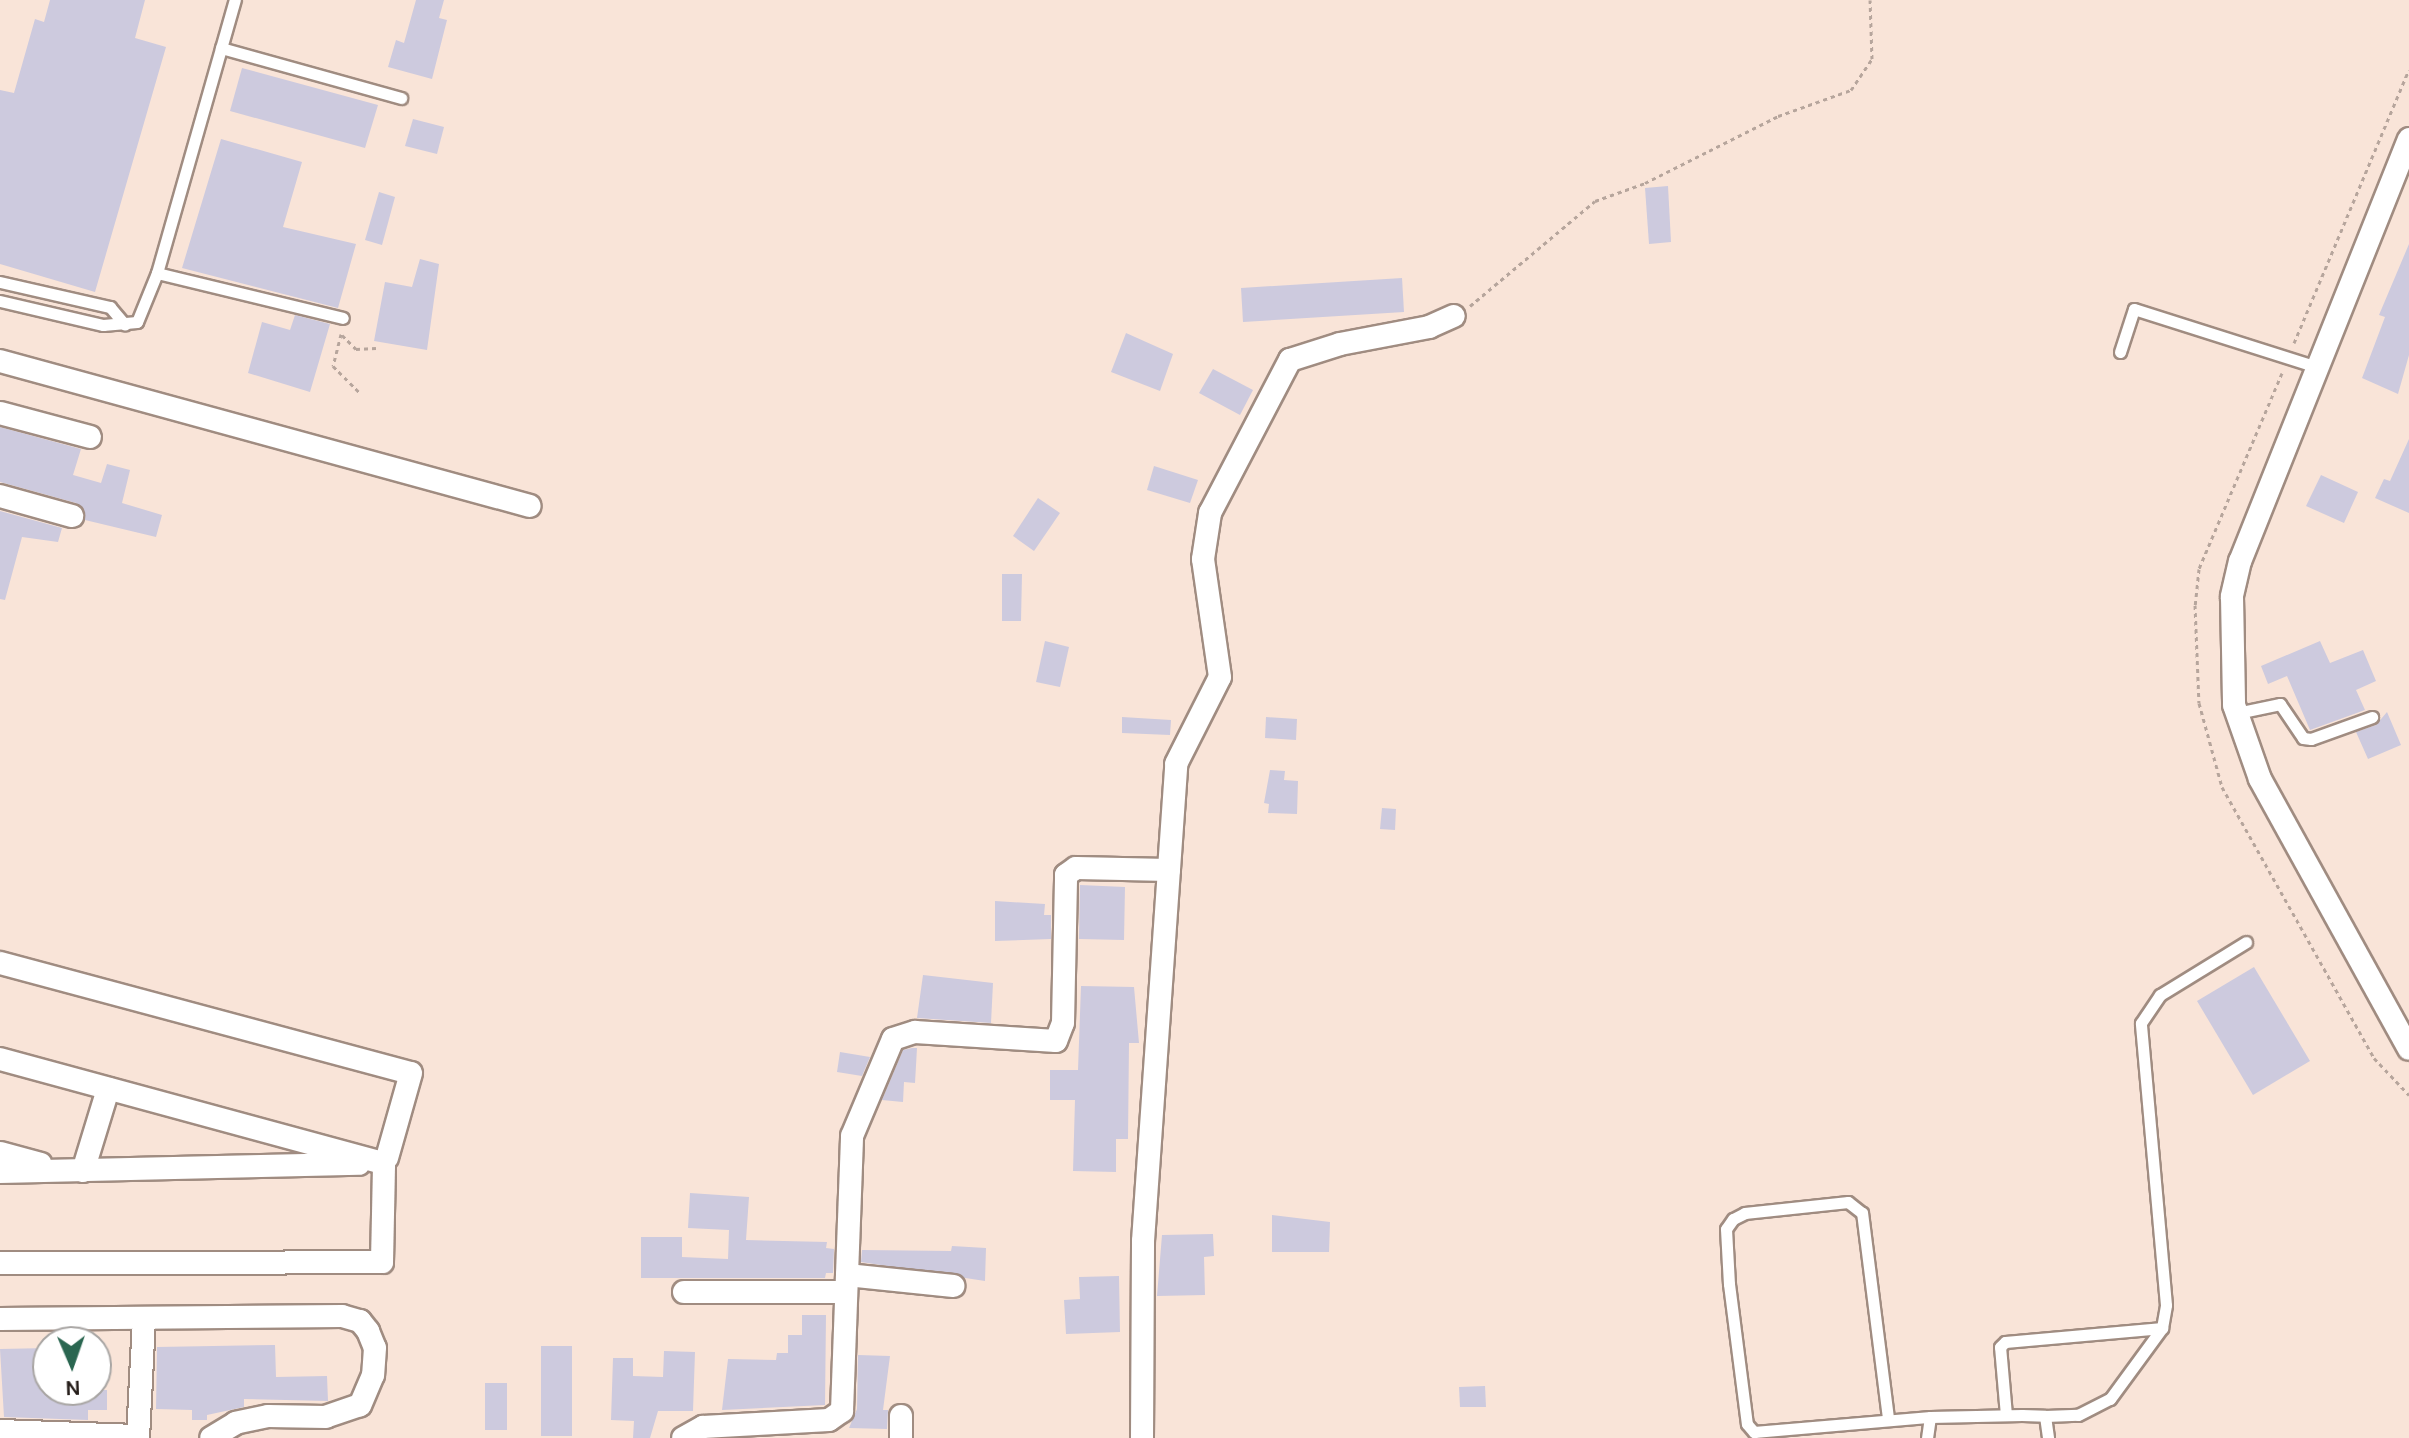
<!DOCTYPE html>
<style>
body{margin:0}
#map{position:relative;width:2409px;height:1438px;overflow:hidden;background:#f9e4d8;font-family:Karla,sans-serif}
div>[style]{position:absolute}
.building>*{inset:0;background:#cdcade}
.path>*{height:3px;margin-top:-1.5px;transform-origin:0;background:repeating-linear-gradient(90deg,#b6a59c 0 4px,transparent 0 8px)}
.roads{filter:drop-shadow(2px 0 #a08c81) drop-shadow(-2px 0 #a08c81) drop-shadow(0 2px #a08c81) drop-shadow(0 -2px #a08c81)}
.lane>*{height:11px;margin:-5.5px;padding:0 5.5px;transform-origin:5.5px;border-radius:5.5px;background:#fff}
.street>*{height:22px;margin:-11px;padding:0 11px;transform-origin:11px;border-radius:11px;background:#fff}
span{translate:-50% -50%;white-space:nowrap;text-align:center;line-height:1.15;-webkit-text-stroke:8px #fff;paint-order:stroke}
.north{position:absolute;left:32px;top:1326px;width:80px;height:80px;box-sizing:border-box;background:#fff;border:2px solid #a8a5a3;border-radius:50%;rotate:178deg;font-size:22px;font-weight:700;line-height:32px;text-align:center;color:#261e1a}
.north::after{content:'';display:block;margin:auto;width:28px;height:36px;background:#2a6650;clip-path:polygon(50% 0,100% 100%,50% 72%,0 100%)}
</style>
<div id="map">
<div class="building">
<div style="clip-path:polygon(50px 0,145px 0,135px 38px,166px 47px,95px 292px,0 264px,0 90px,14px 93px,35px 19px,44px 22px)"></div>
<div style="clip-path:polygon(416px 0,444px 0,439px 18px,447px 20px,432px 79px,388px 67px,396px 40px,404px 43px)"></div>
<div style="clip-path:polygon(242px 68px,378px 105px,365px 148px,230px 111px)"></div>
<div style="clip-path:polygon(413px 119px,444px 127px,437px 154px,405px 146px)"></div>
<div style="clip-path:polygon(221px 139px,302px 162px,283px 227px,356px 244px,338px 308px,182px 268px)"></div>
<div style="clip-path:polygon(1668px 186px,1671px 242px,1649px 244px,1645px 188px)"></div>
<div style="clip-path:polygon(379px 192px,395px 197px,382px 245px,365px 240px)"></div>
<div style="clip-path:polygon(2409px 244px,2409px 355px,2398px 394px,2362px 378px,2385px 317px,2379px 315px)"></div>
<div style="clip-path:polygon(420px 259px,439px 264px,427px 350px,374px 341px,385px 282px,412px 287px)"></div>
<div style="clip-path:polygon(1402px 278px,1404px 312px,1243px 322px,1241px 288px)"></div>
<div style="clip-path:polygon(295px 315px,330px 324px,310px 392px,248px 373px,262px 322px,290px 330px)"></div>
<div style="clip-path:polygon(1126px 333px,1173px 354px,1160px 391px,1111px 372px)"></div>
<div style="clip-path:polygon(1213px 369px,1253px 390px,1240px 415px,1199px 393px)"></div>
<div style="clip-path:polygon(0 427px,81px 449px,73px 475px,101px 483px,107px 464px,130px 470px,122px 503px,162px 515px,156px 537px,85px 520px,76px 503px,0 482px)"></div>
<div style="clip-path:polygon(2409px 439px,2409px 513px,2375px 498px,2384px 479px,2390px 481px)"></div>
<div style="clip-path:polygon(1154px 466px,1198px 480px,1190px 503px,1147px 490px)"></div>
<div style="clip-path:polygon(2321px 475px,2358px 492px,2344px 523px,2306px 506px)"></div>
<div style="clip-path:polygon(1038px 498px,1060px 513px,1034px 551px,1013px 536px)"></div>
<div style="clip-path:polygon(0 511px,62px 528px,58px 542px,22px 537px,5px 600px,0 599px)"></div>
<div style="clip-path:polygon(1002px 574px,1022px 574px,1021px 621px,1002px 621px)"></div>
<div style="clip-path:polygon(1045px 641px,1069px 647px,1060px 687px,1036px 682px)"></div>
<div style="clip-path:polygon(2320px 641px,2330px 663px,2363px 650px,2376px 681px,2356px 690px,2365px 710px,2310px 730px,2287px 676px,2268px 684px,2261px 666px)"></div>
<div style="clip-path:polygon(2387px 712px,2401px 745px,2368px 759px,2356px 732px,2376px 725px)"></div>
<div style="clip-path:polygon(1122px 717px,1171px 720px,1170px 735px,1122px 733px)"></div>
<div style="clip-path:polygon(1266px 717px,1297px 719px,1296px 740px,1265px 738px)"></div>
<div style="clip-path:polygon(1270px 770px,1285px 771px,1284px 780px,1298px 781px,1297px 814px,1268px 813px,1269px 804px,1264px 803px)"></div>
<div style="clip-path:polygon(1382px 808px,1396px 809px,1395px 830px,1380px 829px)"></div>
<div style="clip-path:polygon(1080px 885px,1125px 887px,1124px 940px,1079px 939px)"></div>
<div style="clip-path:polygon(995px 901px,1045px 904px,1044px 915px,1051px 915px,1051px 939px,995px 941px)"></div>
<div style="clip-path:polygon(2254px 967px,2310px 1061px,2253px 1095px,2197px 1001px)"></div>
<div style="clip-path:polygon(923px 975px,993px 983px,991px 1023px,917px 1018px)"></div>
<div style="clip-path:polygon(1081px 986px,1134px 987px,1139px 1043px,1129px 1043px,1128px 1139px,1116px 1139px,1116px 1172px,1073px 1171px,1075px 1100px,1050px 1100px,1050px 1070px,1078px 1070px)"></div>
<div style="clip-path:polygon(912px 1048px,917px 1048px,915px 1083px,904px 1082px,903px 1102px,882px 1100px,903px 1050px)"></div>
<div style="clip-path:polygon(840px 1052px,870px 1057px,862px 1076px,837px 1072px)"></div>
<div style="clip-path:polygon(690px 1193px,749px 1197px,746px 1240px,827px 1242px,826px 1248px,834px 1249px,833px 1273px,826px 1273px,825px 1278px,641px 1278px,641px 1237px,682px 1237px,682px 1257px,728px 1259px,729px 1230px,688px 1228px)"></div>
<div style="clip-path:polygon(1272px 1215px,1330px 1222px,1329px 1252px,1272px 1252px)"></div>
<div style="clip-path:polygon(1213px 1234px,1214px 1256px,1204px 1257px,1205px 1295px,1157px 1296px,1162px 1235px)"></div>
<div style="clip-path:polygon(952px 1246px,986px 1248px,985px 1281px,861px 1262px,862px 1250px,951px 1251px)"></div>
<div style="clip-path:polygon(1119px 1276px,1120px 1332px,1066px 1334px,1064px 1300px,1080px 1299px,1079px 1277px)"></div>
<div style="clip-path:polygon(802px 1315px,826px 1315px,825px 1405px,722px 1410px,728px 1359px,776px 1360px,777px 1353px,788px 1353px,788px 1335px,802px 1335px)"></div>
<div style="clip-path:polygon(275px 1345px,276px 1377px,327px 1376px,328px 1401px,244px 1399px,244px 1407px,207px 1415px,207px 1420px,192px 1420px,192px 1410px,156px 1409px,157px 1347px)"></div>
<div style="clip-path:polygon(541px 1346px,572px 1346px,572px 1436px,541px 1436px)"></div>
<div style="clip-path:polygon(48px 1348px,48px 1390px,107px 1390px,107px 1410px,88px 1410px,88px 1420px,4px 1417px,0 1349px)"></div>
<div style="clip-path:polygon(664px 1351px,695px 1352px,693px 1411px,658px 1411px,650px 1438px,633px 1438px,634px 1421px,611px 1420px,613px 1358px,633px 1358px,633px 1376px,663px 1377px)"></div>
<div style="clip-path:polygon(858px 1355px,890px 1356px,883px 1410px,888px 1410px,887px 1429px,849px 1428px,857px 1409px)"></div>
<div style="clip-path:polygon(485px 1383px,507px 1383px,507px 1430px,485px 1430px)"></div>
<div style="clip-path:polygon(1485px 1386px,1486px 1407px,1460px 1407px,1459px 1387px)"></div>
</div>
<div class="path">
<div style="left:1470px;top:306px;width:163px;rotate:-40deg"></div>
<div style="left:1595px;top:201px;width:53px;rotate:-19.8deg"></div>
<div style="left:1645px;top:183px;width:149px;rotate:-26.7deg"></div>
<div style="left:1778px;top:116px;width:77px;rotate:-19.6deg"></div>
<div style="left:1851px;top:90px;width:37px;rotate:-56deg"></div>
<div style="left:1872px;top:59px;width:59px;rotate:-91.9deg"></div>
<div style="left:341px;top:334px;width:33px;rotate:104deg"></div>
<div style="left:333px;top:366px;width:40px;rotate:45deg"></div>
<div style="left:342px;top:335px;width:20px;rotate:45deg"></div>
<div style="left:356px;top:349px;width:20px;rotate:-3deg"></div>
<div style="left:2294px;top:343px;width:296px;rotate:-67.2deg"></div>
<div style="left:2282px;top:373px;width:213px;rotate:113deg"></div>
<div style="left:2199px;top:569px;width:36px;rotate:96deg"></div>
<div style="left:2195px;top:605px;width:98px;rotate:87.7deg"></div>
<div style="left:2199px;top:703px;width:87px;rotate:74.7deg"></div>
<div style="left:2222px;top:787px;width:311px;rotate:60.7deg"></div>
<div style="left:2374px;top:1058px;width:51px;rotate:46.6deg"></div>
</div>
<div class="roads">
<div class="lane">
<div style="left:221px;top:48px;width:187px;rotate:15.5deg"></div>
<div style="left:157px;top:273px;width:191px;rotate:13.6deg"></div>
<div style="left:0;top:282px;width:113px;rotate:12.8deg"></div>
<div style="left:110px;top:307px;width:23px;rotate:50deg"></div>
<div style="left:0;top:301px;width:106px;rotate:13.1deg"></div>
<div style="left:103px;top:325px;width:34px;rotate:-5deg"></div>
<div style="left:137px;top:322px;width:53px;rotate:-67.8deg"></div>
<div style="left:157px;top:273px;width:284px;rotate:-74.1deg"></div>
<div style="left:2120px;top:352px;width:45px;rotate:-72deg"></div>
<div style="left:2134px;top:309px;width:192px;rotate:17.6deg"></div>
<div style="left:2237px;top:713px;width:44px;rotate:-11.8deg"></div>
<div style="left:2280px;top:704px;width:41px;rotate:55.9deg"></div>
<div style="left:2303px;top:738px;width:8px;rotate:7deg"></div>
<div style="left:2311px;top:739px;width:65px;rotate:-19.8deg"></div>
<div style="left:2006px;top:1415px;width:68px;rotate:-95deg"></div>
<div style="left:2000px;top:1347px;width:7px;rotate:-45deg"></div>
<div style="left:2005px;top:1342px;width:158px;rotate:-5.1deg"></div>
<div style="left:2045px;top:1416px;width:33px;rotate:-2deg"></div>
<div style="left:2078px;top:1415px;width:36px;rotate:-27deg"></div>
<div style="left:2110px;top:1399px;width:88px;rotate:-53.8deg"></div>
<div style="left:2162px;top:1328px;width:23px;rotate:-80deg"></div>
<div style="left:2166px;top:1305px;width:283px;rotate:-95.1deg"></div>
<div style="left:2141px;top:1023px;width:34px;rotate:-56deg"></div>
<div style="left:2160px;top:995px;width:101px;rotate:-31.6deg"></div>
<div style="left:1888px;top:1418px;width:207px;rotate:-97.2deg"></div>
<div style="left:1862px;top:1213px;width:18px;rotate:-142deg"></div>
<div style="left:1848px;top:1202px;width:104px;rotate:173.9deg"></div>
<div style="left:1745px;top:1213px;width:13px;rotate:153deg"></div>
<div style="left:1733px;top:1219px;width:12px;rotate:125deg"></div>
<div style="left:1726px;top:1229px;width:55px;rotate:86.9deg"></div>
<div style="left:1729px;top:1284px;width:141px;rotate:82.7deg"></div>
<div style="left:1747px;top:1424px;width:11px;rotate:49deg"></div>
<div style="left:1754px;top:1432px;width:177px;rotate:-4.9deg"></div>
<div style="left:1927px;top:1438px;width:21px;rotate:-82deg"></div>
<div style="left:1930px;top:1417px;width:92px;rotate:-1.2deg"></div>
<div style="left:2022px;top:1415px;width:23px;rotate:2deg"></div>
<div style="left:2045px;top:1416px;width:22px;rotate:82deg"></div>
</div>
<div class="street">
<div style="left:2409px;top:139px;width:455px;rotate:111.8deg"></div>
<div style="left:2240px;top:561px;width:37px;rotate:103deg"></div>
<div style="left:2232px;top:597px;width:108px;rotate:88.9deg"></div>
<div style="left:2234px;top:705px;width:78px;rotate:70.6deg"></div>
<div style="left:2260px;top:779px;width:308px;rotate:61.1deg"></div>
<div style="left:0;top:361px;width:549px;rotate:15.3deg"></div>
<div style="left:0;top:413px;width:93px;rotate:14.9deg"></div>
<div style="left:0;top:496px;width:75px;rotate:15.5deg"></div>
<div style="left:0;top:963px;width:425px;rotate:15deg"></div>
<div style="left:411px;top:1073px;width:88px;rotate:105.8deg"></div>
<div style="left:0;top:1059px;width:398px;rotate:15.2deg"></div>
<div style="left:0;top:1153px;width:42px;rotate:15deg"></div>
<div style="left:83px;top:1171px;width:86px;rotate:-73deg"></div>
<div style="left:0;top:1172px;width:359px;rotate:-1.3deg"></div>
<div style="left:0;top:1263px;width:382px;rotate:-0.1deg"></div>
<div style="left:382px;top:1262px;width:99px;rotate:-88.8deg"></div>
<div style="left:847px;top:1275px;width:107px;rotate:5.9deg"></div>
<div style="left:684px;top:1292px;width:159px"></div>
<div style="left:0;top:1319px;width:342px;rotate:-0.5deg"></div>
<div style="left:342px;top:1316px;width:19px;rotate:16deg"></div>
<div style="left:360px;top:1321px;width:13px;rotate:51deg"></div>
<div style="left:368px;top:1331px;width:18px;rotate:68deg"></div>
<div style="left:375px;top:1348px;width:27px;rotate:94deg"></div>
<div style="left:373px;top:1375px;width:33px;rotate:113deg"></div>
<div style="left:360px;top:1405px;width:36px;rotate:161deg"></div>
<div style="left:326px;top:1417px;width:58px;rotate:-179deg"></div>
<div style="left:268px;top:1416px;width:33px;rotate:168deg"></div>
<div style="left:236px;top:1423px;width:29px;rotate:149deg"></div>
<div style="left:0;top:1431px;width:138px;rotate:2.1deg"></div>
<div style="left:138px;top:1438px;width:118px;rotate:-87.1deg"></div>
<div style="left:683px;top:1438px;width:23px;rotate:-29deg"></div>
<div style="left:703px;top:1427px;width:126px;rotate:-3.2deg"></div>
<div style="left:829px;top:1420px;width:16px;rotate:-35deg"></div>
<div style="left:842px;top:1411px;width:275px;rotate:-87.9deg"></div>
<div style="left:852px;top:1136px;width:105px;rotate:-67.1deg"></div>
<div style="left:893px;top:1039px;width:23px;rotate:-18deg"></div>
<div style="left:915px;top:1032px;width:141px;rotate:3.7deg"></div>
<div style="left:1056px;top:1041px;width:19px;rotate:-69deg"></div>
<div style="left:1063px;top:1023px;width:148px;rotate:-88.8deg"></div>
<div style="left:1066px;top:875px;width:12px;rotate:-35deg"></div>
<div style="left:1076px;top:868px;width:93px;rotate:1.2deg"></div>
<div style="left:901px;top:1438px;width:22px;rotate:-90deg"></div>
<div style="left:1142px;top:1438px;width:197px;rotate:-89.7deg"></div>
<div style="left:1143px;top:1241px;width:478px;rotate:-86deg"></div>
<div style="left:1176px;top:764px;width:97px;rotate:-63.2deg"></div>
<div style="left:1220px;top:677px;width:119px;rotate:-98.2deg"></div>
<div style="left:1203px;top:559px;width:47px;rotate:-81.3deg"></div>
<div style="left:1210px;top:513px;width:173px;rotate:-62.4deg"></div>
<div style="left:1290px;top:360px;width:52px;rotate:-17.7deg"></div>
<div style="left:1340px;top:344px;width:91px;rotate:-10.8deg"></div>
<div style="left:1429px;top:327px;width:27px;rotate:-24deg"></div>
</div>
</div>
<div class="north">N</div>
</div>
